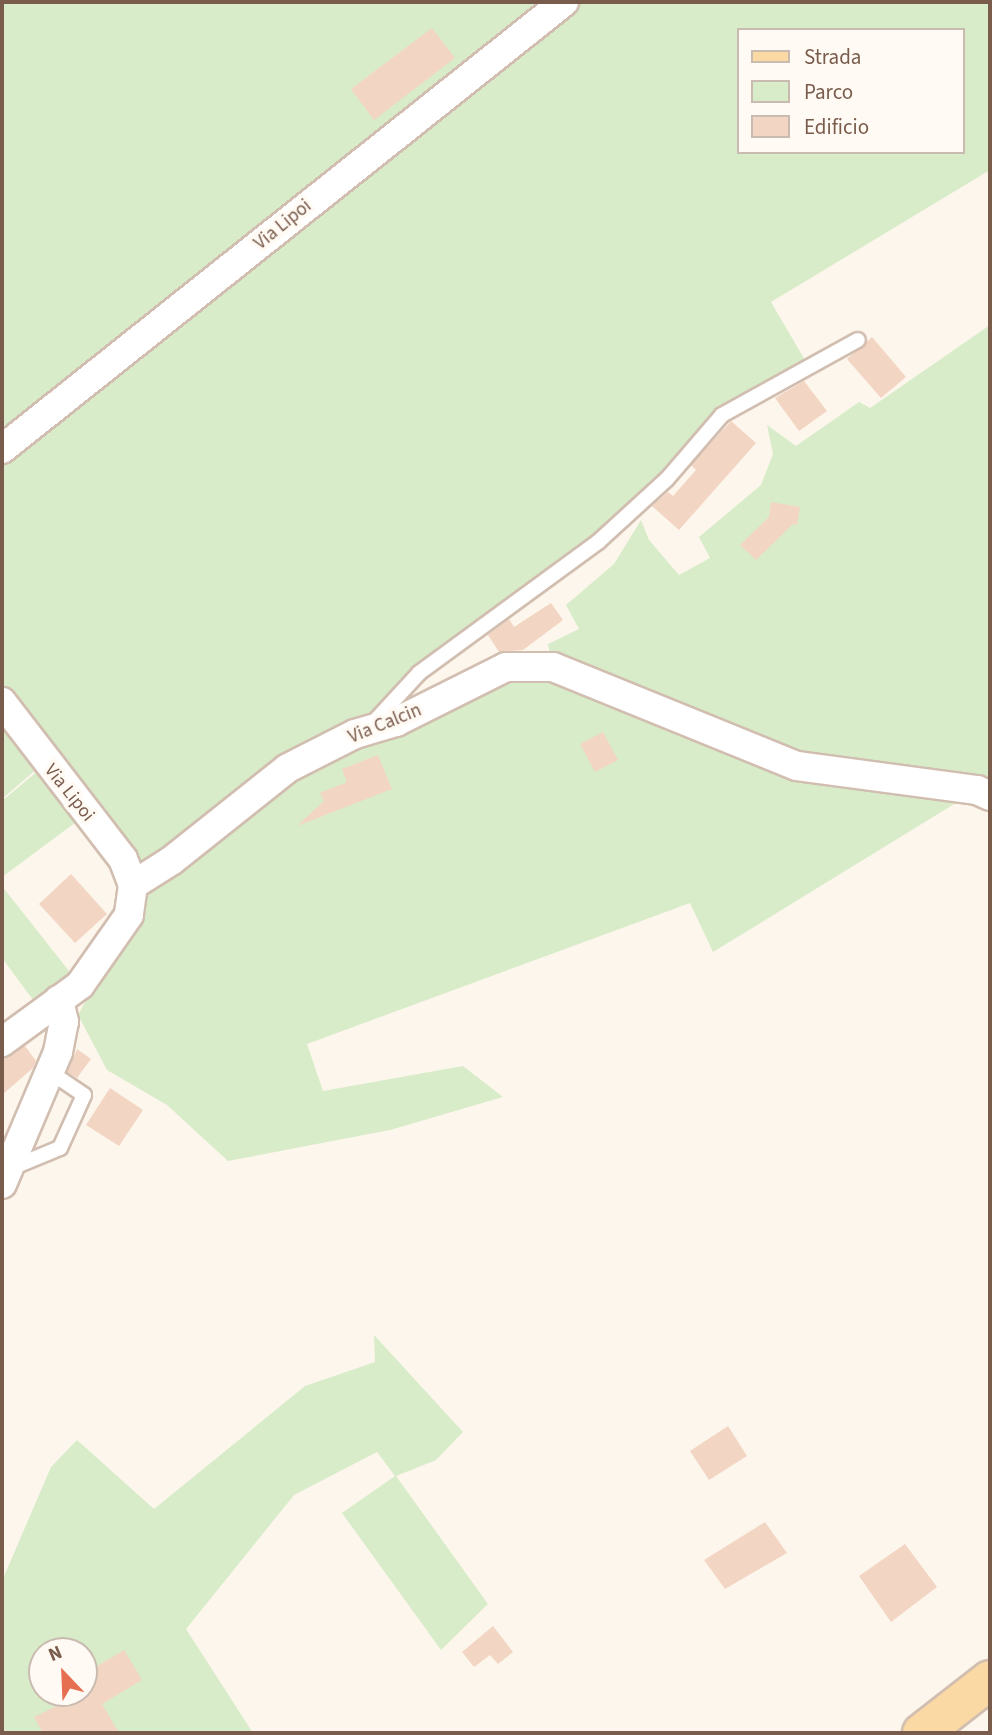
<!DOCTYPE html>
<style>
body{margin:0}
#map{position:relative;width:992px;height:1735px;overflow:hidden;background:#fdf6ec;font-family:"Source Sans 3",sans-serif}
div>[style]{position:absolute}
.green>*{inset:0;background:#d8ecc9}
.building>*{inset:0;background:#f3d5c3}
.roads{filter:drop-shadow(2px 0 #d1beb0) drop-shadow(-2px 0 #d1beb0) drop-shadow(0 2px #d1beb0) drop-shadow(0 -2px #d1beb0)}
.service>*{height:14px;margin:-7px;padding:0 7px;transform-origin:7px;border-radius:7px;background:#fff}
.minor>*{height:28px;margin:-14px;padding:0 14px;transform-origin:14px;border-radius:14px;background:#fff}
.primary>*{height:38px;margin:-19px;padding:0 19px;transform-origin:19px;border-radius:19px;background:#fbd9a5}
span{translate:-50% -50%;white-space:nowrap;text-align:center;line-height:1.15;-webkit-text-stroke:7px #fffaf3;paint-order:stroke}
.street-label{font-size:19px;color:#7a5c4d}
.frame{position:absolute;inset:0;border:4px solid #7a5c4d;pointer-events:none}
.legend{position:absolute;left:737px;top:28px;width:228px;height:126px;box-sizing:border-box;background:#fffaf3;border:2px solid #cabbb1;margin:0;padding:9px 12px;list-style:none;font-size:21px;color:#7a5c4d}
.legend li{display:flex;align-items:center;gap:14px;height:35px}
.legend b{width:35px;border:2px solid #cabbb1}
.north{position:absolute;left:28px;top:1637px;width:70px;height:70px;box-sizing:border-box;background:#fffaf3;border:2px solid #cabbb1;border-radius:50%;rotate:337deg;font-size:19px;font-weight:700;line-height:28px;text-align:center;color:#7a5c4d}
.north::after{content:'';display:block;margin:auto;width:24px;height:32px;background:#e76f51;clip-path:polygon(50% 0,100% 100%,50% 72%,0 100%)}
</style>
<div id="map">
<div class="green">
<div style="clip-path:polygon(evenodd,2px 2px,990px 2px,990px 170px,771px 302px,809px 367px,722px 415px,667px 479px,400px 694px,368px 730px,506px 667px,552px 667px,548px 644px,579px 629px,566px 605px,614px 564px,641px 520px,649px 540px,679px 575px,710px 558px,699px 537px,761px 485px,773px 454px,767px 425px,796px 446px,859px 402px,870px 408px,990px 325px,990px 796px,977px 790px,713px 952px,690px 903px,307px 1044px,323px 1091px,463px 1066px,503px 1097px,390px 1130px,228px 1161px,167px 1105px,107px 1070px,78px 1015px,143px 896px,54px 754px,2px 799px,2px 2px,738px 30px,962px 30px,962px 152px,738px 152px,738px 30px)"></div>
<div style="clip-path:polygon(46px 764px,87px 814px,2px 877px,2px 801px)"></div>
<div style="clip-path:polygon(2px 886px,80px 985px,42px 1012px,2px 958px)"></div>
<div style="clip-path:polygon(evenodd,374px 1335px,463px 1432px,436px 1460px,396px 1476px,488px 1604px,441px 1650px,342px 1513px,395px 1476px,377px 1452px,294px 1495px,186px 1629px,253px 1733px,2px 1733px,2px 1581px,51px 1467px,77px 1440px,154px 1509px,305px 1386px,375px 1362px,374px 1335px,42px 1651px,84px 1651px,84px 1693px,42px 1693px,42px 1651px)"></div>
</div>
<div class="building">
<div style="clip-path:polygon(432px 28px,455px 58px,374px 120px,351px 89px)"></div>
<div style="clip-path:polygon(872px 337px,906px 377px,881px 398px,847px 359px)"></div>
<div style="clip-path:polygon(804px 381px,827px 411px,799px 431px,775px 398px)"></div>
<div style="clip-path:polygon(731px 421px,756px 443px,679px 530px,652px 506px,668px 492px,673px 496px,696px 470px,691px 465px)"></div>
<div style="clip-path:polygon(771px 502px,800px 507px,797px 525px,793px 524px,756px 560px,740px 545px,769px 517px)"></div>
<div style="clip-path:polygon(551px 603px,563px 620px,523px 650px,499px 652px,488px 635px,509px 619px,514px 627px)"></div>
<div style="clip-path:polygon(603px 732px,618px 760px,595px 772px,580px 744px)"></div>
<div style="clip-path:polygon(378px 755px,392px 789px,297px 826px,324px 801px,320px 793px,347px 782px,342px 769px)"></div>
<div style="clip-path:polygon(71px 874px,107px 914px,75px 943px,39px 904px)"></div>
<div style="clip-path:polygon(25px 1046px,36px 1061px,33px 1068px,2px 1095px,2px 1058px)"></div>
<div style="clip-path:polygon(77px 1049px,91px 1059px,77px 1078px,67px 1072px)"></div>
<div style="clip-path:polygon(110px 1088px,143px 1110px,119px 1146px,86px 1125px)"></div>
<div style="clip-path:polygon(728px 1426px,747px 1456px,709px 1480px,690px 1451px)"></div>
<div style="clip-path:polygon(765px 1522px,787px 1553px,725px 1589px,704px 1560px)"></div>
<div style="clip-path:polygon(905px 1544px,937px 1587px,891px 1622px,859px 1576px)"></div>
<div style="clip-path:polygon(493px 1626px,513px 1652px,498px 1664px,490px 1655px,474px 1667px,462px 1652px)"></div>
<div style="clip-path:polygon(124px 1650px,142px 1680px,102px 1704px,119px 1733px,43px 1733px,34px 1717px,84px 1693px,91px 1685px,84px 1674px)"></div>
</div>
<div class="roads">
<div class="service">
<div style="left:372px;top:724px;width:69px;rotate:-47.3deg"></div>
<div style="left:419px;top:673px;width:222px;rotate:-36.2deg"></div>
<div style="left:598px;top:542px;width:93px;rotate:-42.4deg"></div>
<div style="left:667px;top:479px;width:84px;rotate:-49.3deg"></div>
<div style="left:722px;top:415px;width:155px;rotate:-28.9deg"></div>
<div style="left:9px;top:1169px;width:55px;rotate:-22.4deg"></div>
<div style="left:60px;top:1148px;width:58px;rotate:-65.6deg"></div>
<div style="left:84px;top:1095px;width:41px;rotate:-145.9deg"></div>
</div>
<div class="minor">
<div style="left:2px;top:449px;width:718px;rotate:-38.5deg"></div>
<div style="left:2px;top:702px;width:198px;rotate:52.4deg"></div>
<div style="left:123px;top:859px;width:28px;rotate:69deg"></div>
<div style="left:133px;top:885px;width:30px;rotate:98deg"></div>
<div style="left:129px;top:915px;width:85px;rotate:125deg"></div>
<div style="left:80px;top:985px;width:97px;rotate:143.8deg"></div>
<div style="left:133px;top:885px;width:45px;rotate:-32.3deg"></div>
<div style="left:171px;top:861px;width:149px;rotate:-38.5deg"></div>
<div style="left:288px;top:768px;width:75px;rotate:-26.9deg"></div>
<div style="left:355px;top:734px;width:43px;rotate:-16.3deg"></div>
<div style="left:396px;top:722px;width:123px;rotate:-26.6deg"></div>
<div style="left:506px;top:667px;width:47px"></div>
<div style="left:553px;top:667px;width:263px;rotate:22.1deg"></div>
<div style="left:797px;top:766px;width:182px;rotate:7.6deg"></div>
<div style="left:977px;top:790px;width:14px;rotate:25deg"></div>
<div style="left:2px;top:1184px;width:143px;rotate:-67deg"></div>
<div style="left:58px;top:1052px;width:31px;rotate:-79deg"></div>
<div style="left:64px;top:1022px;width:23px;rotate:-103deg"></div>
</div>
<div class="primary">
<div style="left:922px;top:1733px;width:86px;rotate:-37.9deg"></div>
</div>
</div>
<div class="street-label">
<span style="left:283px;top:225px;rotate:-39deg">Via Lipoi</span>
<span style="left:385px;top:724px;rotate:-22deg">Via Calcin</span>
<span style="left:69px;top:793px;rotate:51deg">Via Lipoi</span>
</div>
<div class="frame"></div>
<ul class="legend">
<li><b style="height:9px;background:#fbd9a5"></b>Strada</li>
<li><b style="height:19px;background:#d8ecc9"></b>Parco</li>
<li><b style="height:19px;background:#f3d5c3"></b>Edificio</li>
</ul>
<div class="north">N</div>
</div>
